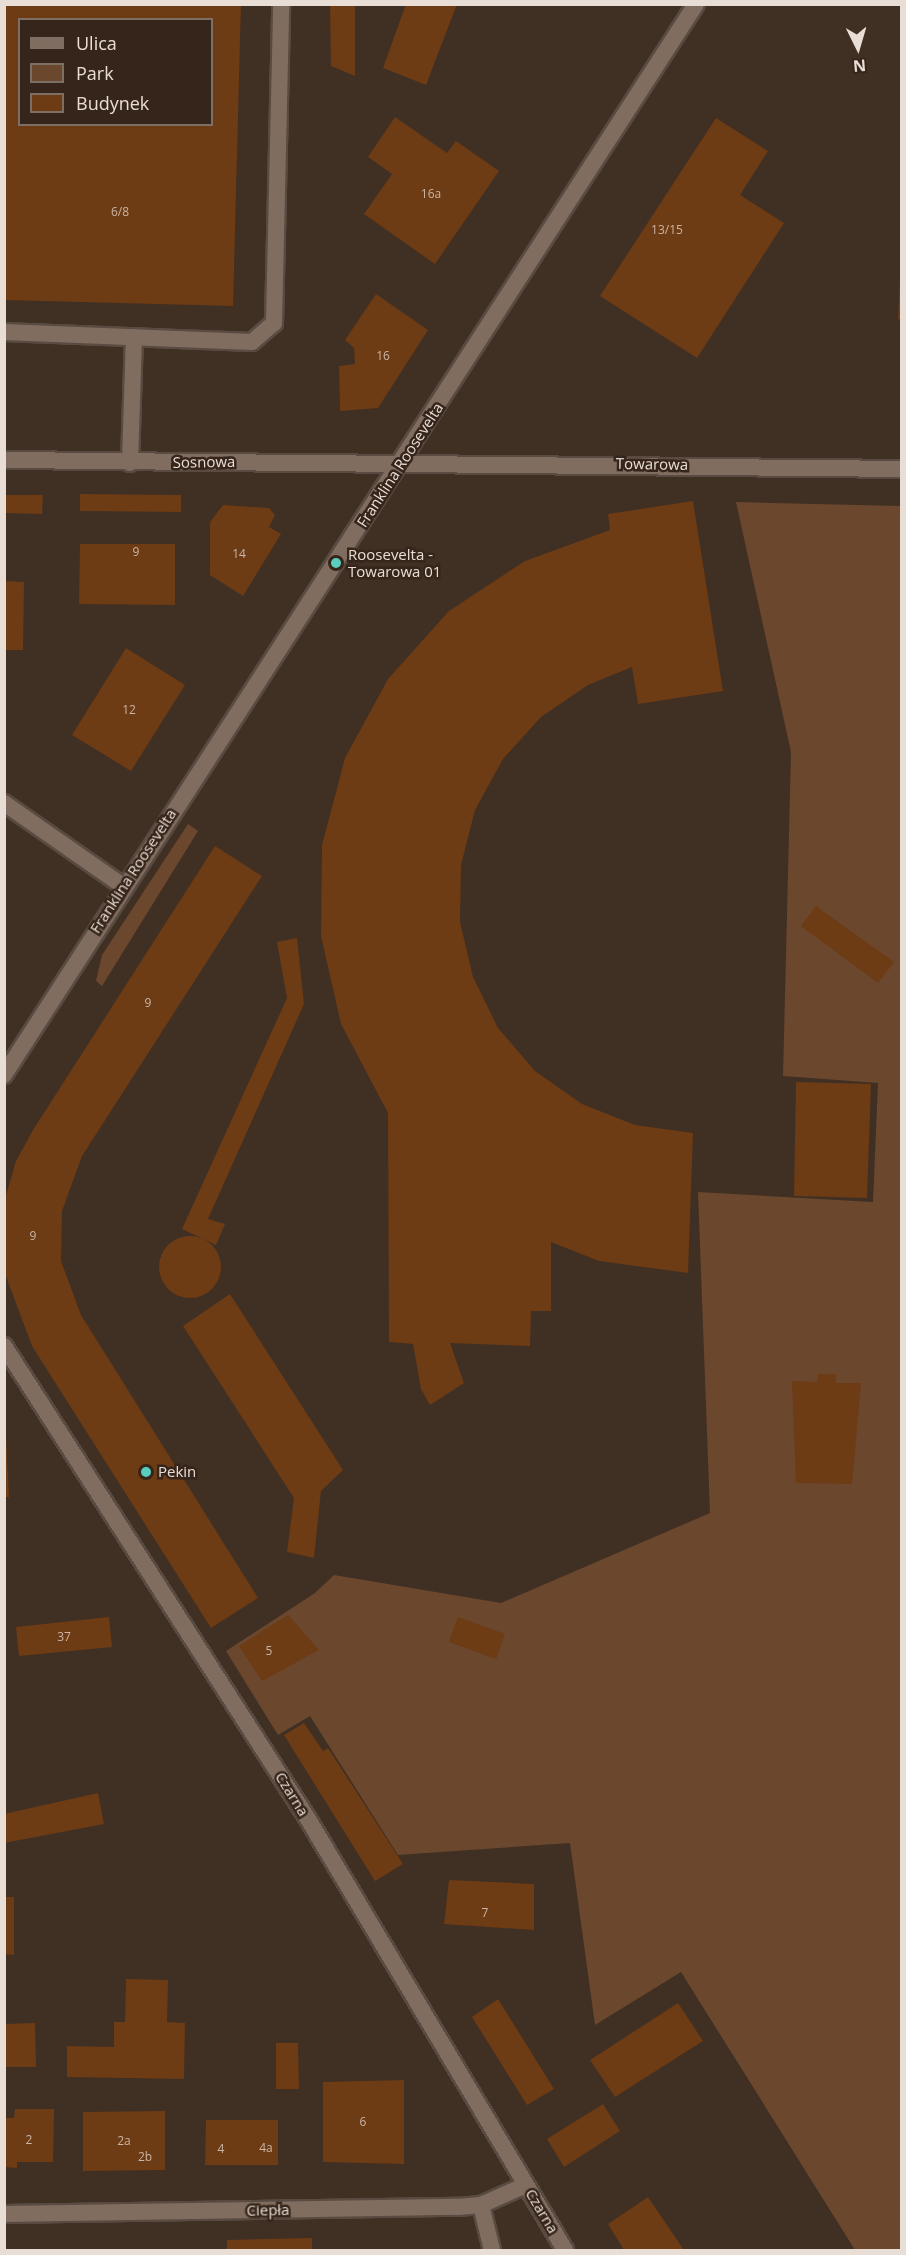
<!DOCTYPE html>
<meta charset="utf-8">
<style>
body{margin:0}
#map{position:relative;width:906px;height:2255px;overflow:hidden;background:#402f23;font-family:"Open Sans",sans-serif}
div>[style]{position:absolute}
.green>*{inset:0;background:#6b472e}
.building>*{inset:0;background:#6d3b14}
.round{border-radius:50%}
.roads{filter:drop-shadow(2px 0 #594b41) drop-shadow(-2px 0 #594b41) drop-shadow(0 2px #594b41) drop-shadow(0 -2px #594b41)}
.service>*{height:16px;margin:-8px;padding:0 8px;transform-origin:8px;border-radius:8px;background:#816d60}
.minor>*{height:16px;margin:-8px;padding:0 8px;transform-origin:8px;border-radius:8px;background:#816d60}
.tertiary>*{height:16px;margin:-8px;padding:0 8px;transform-origin:8px;border-radius:8px;background:#816d60}
.dots>*{width:16px;height:16px;translate:-50% -50%;box-sizing:border-box;border:3px solid #36251a;border-radius:50%}
span{translate:-50% -50%;white-space:nowrap;text-align:center;line-height:1.15;-webkit-text-stroke:5px #36251a;paint-order:stroke}
.number-label{font-size:12px;color:#cab5a6}
.number-label span{-webkit-text-stroke-width:0}
.street-label{font-size:15px;color:#e9ded6}
.poi-label{font-size:15px;color:#e9ded6}
.left{translate:0 -50%;text-align:left}
.frame{position:absolute;inset:0;border:6px solid #e9ded6;pointer-events:none}
.legend{position:absolute;left:18px;top:18px;width:195px;height:108px;box-sizing:border-box;background:#36251a;border:2px solid #7e6f65;margin:0;padding:8px 10px;list-style:none;font-size:18px;color:#e9ded6}
.legend li{display:flex;align-items:center;gap:12px;height:30px}
.legend b{width:30px;border:2px solid #7e6f65}
.north{position:absolute;left:828px;top:18px;width:60px;height:60px;-webkit-text-stroke:4px #36251a;paint-order:stroke;rotate:175deg;font-size:16px;font-weight:700;line-height:24px;text-align:center;color:#e9ded6}
.north::after{content:'';display:block;margin:auto;width:21px;height:27px;background:#e9ded6;clip-path:polygon(50% 0,100% 100%,50% 72%,0 100%)}
</style>
<div id="map">
<div class="green">
<div style="clip-path:polygon(736px 502px,901px 506px,901px 2250px,855px 2250px,681px 1972px,595px 2025px,570px 1843px,398px 1855px,310px 1716px,278px 1735px,226px 1651px,315px 1593px,334px 1575px,501px 1603px,710px 1513px,698px 1192px,873px 1202px,878px 1083px,783px 1076px,791px 752px)"></div>
<div style="clip-path:polygon(188px 824px,198px 831px,102px 986px,96px 981px,102px 955px)"></div>
</div>
<div class="building">
<div style="clip-path:polygon(evenodd,4px 4px,241px 4px,233px 306px,4px 300px,4px 4px,20px 20px,212px 20px,212px 124px,20px 124px,20px 20px)"></div>
<div style="clip-path:polygon(330px 4px,355px 4px,355px 76px,331px 66px)"></div>
<div style="clip-path:polygon(406px 4px,457px 4px,426px 85px,383px 68px)"></div>
<div style="clip-path:polygon(395px 117px,447px 153px,456px 141px,499px 171px,435px 264px,364px 214px,392px 174px,368px 157px)"></div>
<div style="clip-path:polygon(716px 118px,768px 151px,740px 195px,784px 223px,697px 358px,600px 296px)"></div>
<div style="clip-path:polygon(900px 280px,902px 280px,902px 320px,898px 319px)"></div>
<div style="clip-path:polygon(376px 294px,428px 330px,378px 408px,340px 411px,339px 366px,355px 364px,354px 348px,345px 340px)"></div>
<div style="clip-path:polygon(80px 494px,181px 495px,181px 512px,80px 511px)"></div>
<div style="clip-path:polygon(4px 495px,43px 495px,42px 514px,4px 513px)"></div>
<div style="clip-path:polygon(693px 501px,723px 691px,638px 704px,632px 667px,588px 685px,541px 717px,503px 759px,475px 810px,461px 865px,460px 922px,473px 977px,498px 1028px,535px 1071px,582px 1104px,635px 1125px,693px 1133px,688px 1273px,599px 1261px,551px 1242px,551px 1311px,531px 1311px,530px 1346px,450px 1343px,464px 1383px,430px 1405px,421px 1389px,413px 1344px,389px 1342px,388px 1113px,341px 1024px,321px 936px,322px 845px,345px 758px,388px 679px,449px 611px,525px 561px,610px 530px,608px 514px)"></div>
<div style="clip-path:polygon(223px 505px,269px 508px,275px 515px,269px 527px,281px 534px,243px 596px,210px 575px,210px 522px)"></div>
<div style="clip-path:polygon(80px 544px,175px 544px,175px 605px,79px 604px)"></div>
<div style="clip-path:polygon(4px 581px,24px 582px,23px 650px,4px 650px)"></div>
<div style="clip-path:polygon(126px 648px,185px 685px,131px 771px,72px 735px)"></div>
<div style="clip-path:polygon(215px 846px,262px 876px,82px 1156px,62px 1211px,61px 1261px,81px 1315px,258px 1598px,211px 1628px,32px 1346px,4px 1271px,4px 1202px,16px 1161px,33px 1130px)"></div>
<div style="clip-path:polygon(816px 906px,894px 962px,878px 983px,801px 926px)"></div>
<div style="clip-path:polygon(297px 938px,304px 1004px,208px 1219px,225px 1224px,216px 1245px,182px 1229px,287px 998px,277px 942px)"></div>
<div style="clip-path:polygon(796px 1082px,871px 1084px,867px 1198px,794px 1196px)"></div>
<div class="round" style="left:159px;top:1236px;width:62px;height:62px"></div>
<div style="clip-path:polygon(230px 1294px,343px 1470px,321px 1491px,314px 1558px,287px 1552px,294px 1498px,183px 1326px)"></div>
<div style="clip-path:polygon(818px 1374px,836px 1374px,836px 1383px,861px 1383px,852px 1484px,796px 1483px,792px 1381px,817px 1382px)"></div>
<div style="clip-path:polygon(4px 1395px,9px 1497px,4px 1497px)"></div>
<div style="clip-path:polygon(288px 1615px,319px 1650px,262px 1681px,239px 1646px)"></div>
<div style="clip-path:polygon(109px 1617px,112px 1647px,19px 1656px,16px 1627px)"></div>
<div style="clip-path:polygon(458px 1617px,505px 1634px,496px 1659px,449px 1642px)"></div>
<div style="clip-path:polygon(304px 1723px,323px 1751px,328px 1748px,403px 1864px,375px 1881px,284px 1735px)"></div>
<div style="clip-path:polygon(98px 1793px,104px 1824px,4px 1843px,4px 1814px)"></div>
<div style="clip-path:polygon(449px 1880px,534px 1884px,534px 1930px,444px 1924px)"></div>
<div style="clip-path:polygon(4px 1897px,14px 1897px,14px 1955px,4px 1954px)"></div>
<div style="clip-path:polygon(126px 1979px,168px 1980px,167px 2022px,185px 2023px,184px 2079px,67px 2077px,67px 2046px,114px 2047px,114px 2022px,125px 2022px)"></div>
<div style="clip-path:polygon(498px 1999px,554px 2089px,527px 2105px,472px 2017px)"></div>
<div style="clip-path:polygon(678px 2003px,703px 2041px,615px 2097px,590px 2060px)"></div>
<div style="clip-path:polygon(35px 2023px,36px 2067px,5px 2067px,5px 2024px)"></div>
<div style="clip-path:polygon(276px 2043px,298px 2043px,299px 2089px,276px 2089px)"></div>
<div style="clip-path:polygon(404px 2080px,404px 2164px,323px 2162px,323px 2082px)"></div>
<div style="clip-path:polygon(603px 2104px,620px 2131px,564px 2167px,547px 2139px)"></div>
<div style="clip-path:polygon(15px 2109px,54px 2109px,53px 2162px,17px 2162px,17px 2168px,4px 2167px,4px 2118px,14px 2118px)"></div>
<div style="clip-path:polygon(165px 2111px,165px 2170px,83px 2171px,83px 2112px)"></div>
<div style="clip-path:polygon(206px 2120px,278px 2120px,278px 2165px,205px 2165px)"></div>
<div style="clip-path:polygon(648px 2197px,684px 2250px,624px 2250px,608px 2224px)"></div>
<div style="clip-path:polygon(312px 2238px,312px 2250px,227px 2250px,227px 2240px)"></div>
</div>
<div class="roads">
<div class="service">
<div style="left:4px;top:332px;width:248px;rotate:2.3deg"></div>
<div style="left:252px;top:342px;width:29px;rotate:-41deg"></div>
<div style="left:274px;top:323px;width:319px;rotate:-88.7deg"></div>
<div style="left:130px;top:463px;width:126px;rotate:-88.2deg"></div>
<div style="left:481px;top:2205px;width:46px;rotate:76.3deg"></div>
</div>
<div class="minor">
<div style="left:4px;top:460px;width:898px;rotate:0.57deg"></div>
<div style="left:4px;top:803px;width:145px;rotate:34.9deg"></div>
<div style="left:4px;top:1346px;width:562px;rotate:57.27deg"></div>
<div style="left:308px;top:1819px;width:502px;rotate:59.19deg"></div>
<div style="left:4px;top:2214px;width:454px;rotate:-0.9deg"></div>
<div style="left:458px;top:2207px;width:23px;rotate:-5deg"></div>
<div style="left:481px;top:2205px;width:49px;rotate:-24deg"></div>
</div>
<div class="tertiary">
<div style="left:4px;top:1075px;width:1275px;rotate:-57.13deg"></div>
</div>
</div>
<div class="dots">
<div style="left:336px;top:563px;background:#5acebe"></div>
<div style="left:146px;top:1472px;background:#5acebe"></div>
</div>
<div class="number-label">
<span style="left:431px;top:194px">16a</span>
<span style="left:120px;top:212px">6/8</span>
<span style="left:667px;top:230px">13/15</span>
<span style="left:383px;top:356px">16</span>
<span style="left:136px;top:552px">9</span>
<span style="left:239px;top:554px">14</span>
<span style="left:129px;top:710px">12</span>
<span style="left:148px;top:1003px">9</span>
<span style="left:33px;top:1236px">9</span>
<span style="left:64px;top:1637px">37</span>
<span style="left:269px;top:1651px">5</span>
<span style="left:485px;top:1913px">7</span>
<span style="left:363px;top:2122px">6</span>
<span style="left:29px;top:2140px">2</span>
<span style="left:124px;top:2141px">2a</span>
<span style="left:266px;top:2148px">4a</span>
<span style="left:221px;top:2149px">4</span>
<span style="left:145px;top:2157px">2b</span>
</div>
<div class="street-label">
<span style="left:204px;top:462px;rotate:-1deg">Sosnowa</span>
<span style="left:652px;top:464px;rotate:1deg">Towarowa</span>
<span style="left:400px;top:465px;rotate:-57deg">Franklina Roosevelta</span>
<span style="left:133px;top:871px;rotate:-57deg">Franklina Roosevelta</span>
<span style="left:292px;top:1794px;rotate:58deg">Czarna</span>
<span style="left:268px;top:2210px;rotate:-1deg">Ciepła</span>
<span style="left:542px;top:2211px;rotate:59deg">Czarna</span>
</div>
<div class="poi-label">
<span class="left" style="left:348px;top:563px">Roosevelta -<br>Towarowa 01</span>
<span class="left" style="left:158px;top:1472px">Pekin</span>
</div>
<div class="frame"></div>
<ul class="legend">
<li><b style="height:8px;background:#816d60"></b>Ulica</li>
<li><b style="height:16px;background:#6b472e"></b>Park</li>
<li><b style="height:16px;background:#6d3b14"></b>Budynek</li>
</ul>
<div class="north">N</div>
</div>
